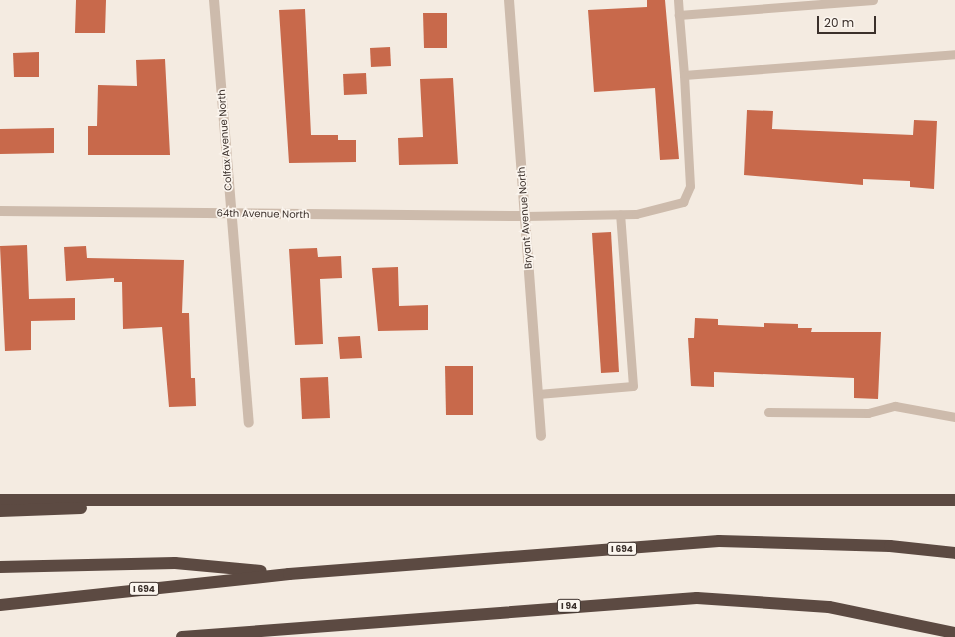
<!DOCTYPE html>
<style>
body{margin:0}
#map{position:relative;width:955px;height:637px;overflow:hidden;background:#f4ebe1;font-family:Poppins,sans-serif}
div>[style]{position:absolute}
.building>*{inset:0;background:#c8694b}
.lane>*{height:9px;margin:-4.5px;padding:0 4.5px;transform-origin:4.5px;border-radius:4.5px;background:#cdbbac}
.street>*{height:10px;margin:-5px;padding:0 5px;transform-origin:5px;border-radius:5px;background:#cdbbac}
.highway>*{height:12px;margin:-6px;padding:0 6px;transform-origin:6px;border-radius:6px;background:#5c4a42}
span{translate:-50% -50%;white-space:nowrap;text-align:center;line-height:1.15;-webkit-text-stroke:3.5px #fbf5ee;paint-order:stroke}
.shield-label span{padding:1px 3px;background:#fbf5ee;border:1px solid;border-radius:3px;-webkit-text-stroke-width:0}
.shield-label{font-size:9px;color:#3b302b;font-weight:700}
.street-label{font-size:10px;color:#3b302b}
.scale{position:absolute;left:817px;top:16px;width:59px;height:18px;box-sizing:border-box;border:2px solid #3b302b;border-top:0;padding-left:5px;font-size:12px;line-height:14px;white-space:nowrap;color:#3b302b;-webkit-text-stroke:3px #fbf5ee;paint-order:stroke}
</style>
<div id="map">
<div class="building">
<div style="clip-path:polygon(76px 0,106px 0,105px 33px,75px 33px)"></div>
<div style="clip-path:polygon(647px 0,665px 0,679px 159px,660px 160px,655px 88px,594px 92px,588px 10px,647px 7px)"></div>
<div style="clip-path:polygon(305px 9px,311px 135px,338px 135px,338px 140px,356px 140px,356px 162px,289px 163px,279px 10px)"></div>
<div style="clip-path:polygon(423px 13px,447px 13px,447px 48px,424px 48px)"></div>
<div style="clip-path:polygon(390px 47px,391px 66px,371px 67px,370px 48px)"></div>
<div style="clip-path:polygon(39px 52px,39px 77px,14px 77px,13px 53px)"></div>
<div style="clip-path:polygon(165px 59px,170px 155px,88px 155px,88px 126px,97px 126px,98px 85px,137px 86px,136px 60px)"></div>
<div style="clip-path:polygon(366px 73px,367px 94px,344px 95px,343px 74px)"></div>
<div style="clip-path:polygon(453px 78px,458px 164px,399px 165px,398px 138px,423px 137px,420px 79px)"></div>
<div style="clip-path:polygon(747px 110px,773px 111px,772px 129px,913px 135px,914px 120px,937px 121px,934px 189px,910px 187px,910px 181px,863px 179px,863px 185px,744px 175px)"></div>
<div style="clip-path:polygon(54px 128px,54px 153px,0 154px,0 129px)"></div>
<div style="clip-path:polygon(611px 232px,619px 372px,601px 373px,592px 233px)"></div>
<div style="clip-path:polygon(27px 245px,29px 299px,75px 298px,75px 320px,31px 321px,31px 350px,5px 351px,0 246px)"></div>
<div style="clip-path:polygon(86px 246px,87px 258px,184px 260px,182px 313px,189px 313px,191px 378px,195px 378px,196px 406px,169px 407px,162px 327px,123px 329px,122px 282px,114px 282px,114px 278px,66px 281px,64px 247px)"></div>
<div style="clip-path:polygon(317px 248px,318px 257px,341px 256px,342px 278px,320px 279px,323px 344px,295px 345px,289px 249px)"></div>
<div style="clip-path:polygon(398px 267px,399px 306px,428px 305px,428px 330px,378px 331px,372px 268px)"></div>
<div style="clip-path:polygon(695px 318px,718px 319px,718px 325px,764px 327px,764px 323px,798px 324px,798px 328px,812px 328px,811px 332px,881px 332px,878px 399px,854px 398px,854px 378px,714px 372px,714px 387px,691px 386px,688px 338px,694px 338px)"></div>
<div style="clip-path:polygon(360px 336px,362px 358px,340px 359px,338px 337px)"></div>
<div style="clip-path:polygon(445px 366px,473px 366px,473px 415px,446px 415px)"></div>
<div style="clip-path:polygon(328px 377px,330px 418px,302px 419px,300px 378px)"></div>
</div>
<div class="lane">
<div style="left:678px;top:0;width:15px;rotate:86deg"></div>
<div style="left:873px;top:0;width:195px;rotate:175.6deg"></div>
<div style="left:679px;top:15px;width:60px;rotate:85.2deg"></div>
<div style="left:684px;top:75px;width:272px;rotate:-4.4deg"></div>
<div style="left:525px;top:216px;width:111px;rotate:-1deg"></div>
<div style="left:636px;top:214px;width:49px;rotate:-14.3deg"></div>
<div style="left:683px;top:202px;width:17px;rotate:-66deg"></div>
<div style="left:690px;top:186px;width:111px;rotate:-93.1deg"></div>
<div style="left:538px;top:394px;width:95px;rotate:-4.8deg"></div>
<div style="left:633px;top:386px;width:172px;rotate:-94.3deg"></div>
<div style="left:768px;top:412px;width:100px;rotate:0.6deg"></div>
<div style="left:868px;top:413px;width:28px;rotate:-15deg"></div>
<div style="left:895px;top:406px;width:61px;rotate:10.4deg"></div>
</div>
<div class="street">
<div style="left:214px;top:0;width:424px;rotate:85.3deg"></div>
<div style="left:509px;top:0;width:437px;rotate:85.8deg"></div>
<div style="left:0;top:211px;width:525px;rotate:0.55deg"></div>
</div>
<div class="highway">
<div style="left:0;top:500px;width:955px"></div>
<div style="left:0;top:511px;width:81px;rotate:-2.1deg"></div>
<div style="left:0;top:567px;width:175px;rotate:-1.3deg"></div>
<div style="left:175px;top:563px;width:86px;rotate:5.3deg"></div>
<div style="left:0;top:605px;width:291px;rotate:-6.1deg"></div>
<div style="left:289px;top:574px;width:431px;rotate:-4.4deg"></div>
<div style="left:719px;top:541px;width:171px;rotate:1.7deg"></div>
<div style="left:890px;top:546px;width:65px;rotate:6.1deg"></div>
<div style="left:182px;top:637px;width:516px;rotate:-4.33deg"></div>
<div style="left:697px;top:598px;width:132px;rotate:3.9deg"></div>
<div style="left:829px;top:607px;width:129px;rotate:11.7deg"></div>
</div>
<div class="shield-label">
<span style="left:622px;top:549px">I 694</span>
<span style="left:144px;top:589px">I 694</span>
<span style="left:569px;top:606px">I 94</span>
</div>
<div class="street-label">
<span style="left:225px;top:140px;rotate:-94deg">Colfax Avenue North</span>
<span style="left:263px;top:214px;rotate:1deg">64th Avenue North</span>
<span style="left:525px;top:218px;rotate:-94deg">Bryant Avenue North</span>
</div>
<div class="scale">20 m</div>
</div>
